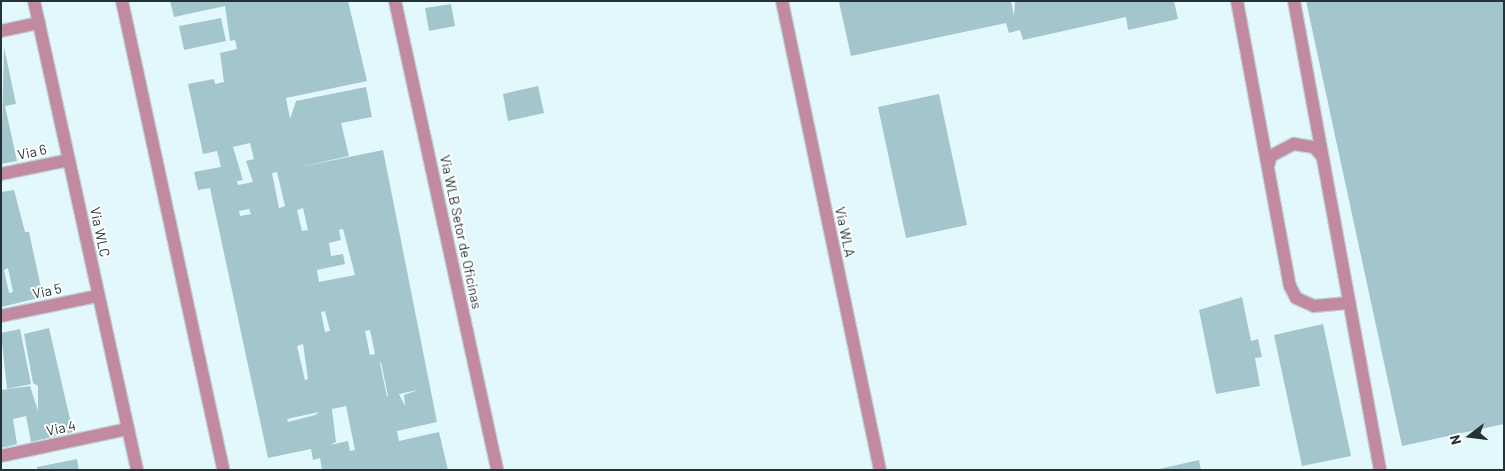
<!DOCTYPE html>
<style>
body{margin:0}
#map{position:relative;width:1505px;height:471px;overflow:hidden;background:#e3f8fc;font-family:Barlow,sans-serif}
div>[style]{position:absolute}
.building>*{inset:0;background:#a3c6cd}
.roads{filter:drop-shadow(1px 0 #c1d5d8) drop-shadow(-1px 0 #c1d5d8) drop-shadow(0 1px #c1d5d8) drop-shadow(0 -1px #c1d5d8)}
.minor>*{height:12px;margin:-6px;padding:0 6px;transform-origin:6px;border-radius:6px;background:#c28aa0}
span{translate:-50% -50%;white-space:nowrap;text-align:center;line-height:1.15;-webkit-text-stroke:4px #fff;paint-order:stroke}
.street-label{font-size:14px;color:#263336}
.frame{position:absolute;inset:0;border:2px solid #263336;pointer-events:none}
.north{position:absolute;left:1445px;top:411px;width:50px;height:50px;-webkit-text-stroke:4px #fff;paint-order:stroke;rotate:255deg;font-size:14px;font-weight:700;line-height:20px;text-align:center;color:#263336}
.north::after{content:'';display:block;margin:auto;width:18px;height:22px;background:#263336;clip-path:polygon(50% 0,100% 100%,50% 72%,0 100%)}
</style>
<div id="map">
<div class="building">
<div style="clip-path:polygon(evenodd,170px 1px,348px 1px,367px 81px,286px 98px,290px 119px,296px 101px,366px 87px,372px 117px,341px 123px,349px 156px,295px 168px,383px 150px,437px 422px,397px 431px,399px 441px,439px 432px,448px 470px,322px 470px,320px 458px,313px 460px,311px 449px,268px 458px,210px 188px,198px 190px,194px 172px,221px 167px,217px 151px,203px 154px,188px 84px,214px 79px,215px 84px,224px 82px,220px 53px,237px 49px,235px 40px,230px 41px,225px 6px,174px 17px,170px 1px,250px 143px,254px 159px,246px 161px,253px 182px,238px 185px,237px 181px,243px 180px,233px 147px,250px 143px,170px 1px,277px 172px,285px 206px,279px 208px,272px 173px,277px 172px,170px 1px,303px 208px,308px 230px,302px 231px,297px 210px,303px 208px,170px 1px,249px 209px,251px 214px,240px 216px,239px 211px,249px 209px,170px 1px,343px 229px,355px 275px,319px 282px,317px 270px,345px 264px,343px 254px,331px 256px,329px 243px,341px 240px,339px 230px,343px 229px,170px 1px,325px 311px,330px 331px,325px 332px,321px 312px,325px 311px,170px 1px,370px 330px,375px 354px,370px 355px,365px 331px,370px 330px,170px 1px,303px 344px,308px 379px,305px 380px,297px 346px,303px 344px,170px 1px,381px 362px,388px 396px,387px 397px,380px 363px,381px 362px,170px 1px,418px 390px,404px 395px,405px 406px,399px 394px,418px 390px,170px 1px,331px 402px,332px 409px,346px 406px,355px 450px,350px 451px,348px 441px,330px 445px,336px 442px,331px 402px,170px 1px,319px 412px,315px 415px,288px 422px,287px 419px,319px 412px)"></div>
<div style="clip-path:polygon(1011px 1px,1014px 16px,1015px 1px,1174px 1px,1178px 19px,1128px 30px,1126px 17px,1023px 40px,1020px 30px,1009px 33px,1006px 23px,851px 56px,839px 2px)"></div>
<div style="clip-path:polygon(1306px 1px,1504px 1px,1504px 424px,1402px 446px)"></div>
<div style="clip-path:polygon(451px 4px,455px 26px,429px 31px,425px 8px)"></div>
<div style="clip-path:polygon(221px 18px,226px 41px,184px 50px,179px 26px)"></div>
<div style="clip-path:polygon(4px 47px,16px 104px,5px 106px,17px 161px,1px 164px)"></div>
<div style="clip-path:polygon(538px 86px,544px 113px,508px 121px,503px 94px)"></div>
<div style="clip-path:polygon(939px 94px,967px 225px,906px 238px,878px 107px)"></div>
<div style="clip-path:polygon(evenodd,14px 190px,25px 232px,29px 232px,43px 297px,1px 307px,1px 192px,14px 190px,8px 268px,13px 292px,9px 293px,4px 270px,8px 268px)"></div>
<div style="clip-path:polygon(1242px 297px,1251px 341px,1258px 339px,1262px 357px,1255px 358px,1260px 386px,1216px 394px,1199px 310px)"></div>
<div style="clip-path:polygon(1323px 324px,1351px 456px,1302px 466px,1274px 335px)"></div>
<div style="clip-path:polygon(49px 328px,73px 432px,31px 442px,26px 416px,13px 419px,17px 444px,1px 448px,1px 390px,30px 386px,38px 411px,38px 386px,33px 383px,24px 334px)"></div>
<div style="clip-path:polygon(20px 329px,31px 384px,7px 389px,1px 333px)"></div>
<div style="clip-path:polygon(77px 459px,79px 470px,37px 470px,37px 467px)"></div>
<div style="clip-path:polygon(1199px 460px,1201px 470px,1159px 470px,1159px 469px)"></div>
</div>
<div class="roads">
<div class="minor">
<div style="left:34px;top:1px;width:480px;rotate:77.6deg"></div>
<div style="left:122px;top:1px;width:480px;rotate:77.8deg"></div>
<div style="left:395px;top:1px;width:480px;rotate:77.7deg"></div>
<div style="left:782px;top:1px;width:479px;rotate:78.2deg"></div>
<div style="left:1237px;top:1px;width:290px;rotate:79.5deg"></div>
<div style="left:1290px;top:286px;width:13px;rotate:63deg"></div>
<div style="left:1296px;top:298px;width:20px;rotate:24deg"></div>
<div style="left:1314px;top:306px;width:34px;rotate:-5deg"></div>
<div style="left:1294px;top:1px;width:477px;rotate:79.6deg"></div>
<div style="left:1px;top:31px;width:39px;rotate:-12deg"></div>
<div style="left:1268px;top:166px;width:10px;rotate:-73deg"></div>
<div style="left:1271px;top:156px;width:26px;rotate:-28deg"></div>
<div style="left:1294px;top:144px;width:20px;rotate:9deg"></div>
<div style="left:1314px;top:147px;width:11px;rotate:49deg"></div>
<div style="left:1px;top:174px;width:69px;rotate:-11.6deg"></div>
<div style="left:1px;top:316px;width:99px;rotate:-11.7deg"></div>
<div style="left:1px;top:456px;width:130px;rotate:-12deg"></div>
</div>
</div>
<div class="street-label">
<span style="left:32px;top:152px;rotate:-12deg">Via 6</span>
<span style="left:100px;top:232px;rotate:78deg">Via WLC</span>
<span style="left:461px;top:232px;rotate:78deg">Via WLB Setor de Oficinas</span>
<span style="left:845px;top:232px;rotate:78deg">Via WLA</span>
<span style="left:47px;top:291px;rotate:-12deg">Via 5</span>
<span style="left:61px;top:428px;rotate:-12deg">Via 4</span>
</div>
<div class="frame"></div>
<div class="north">N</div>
</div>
